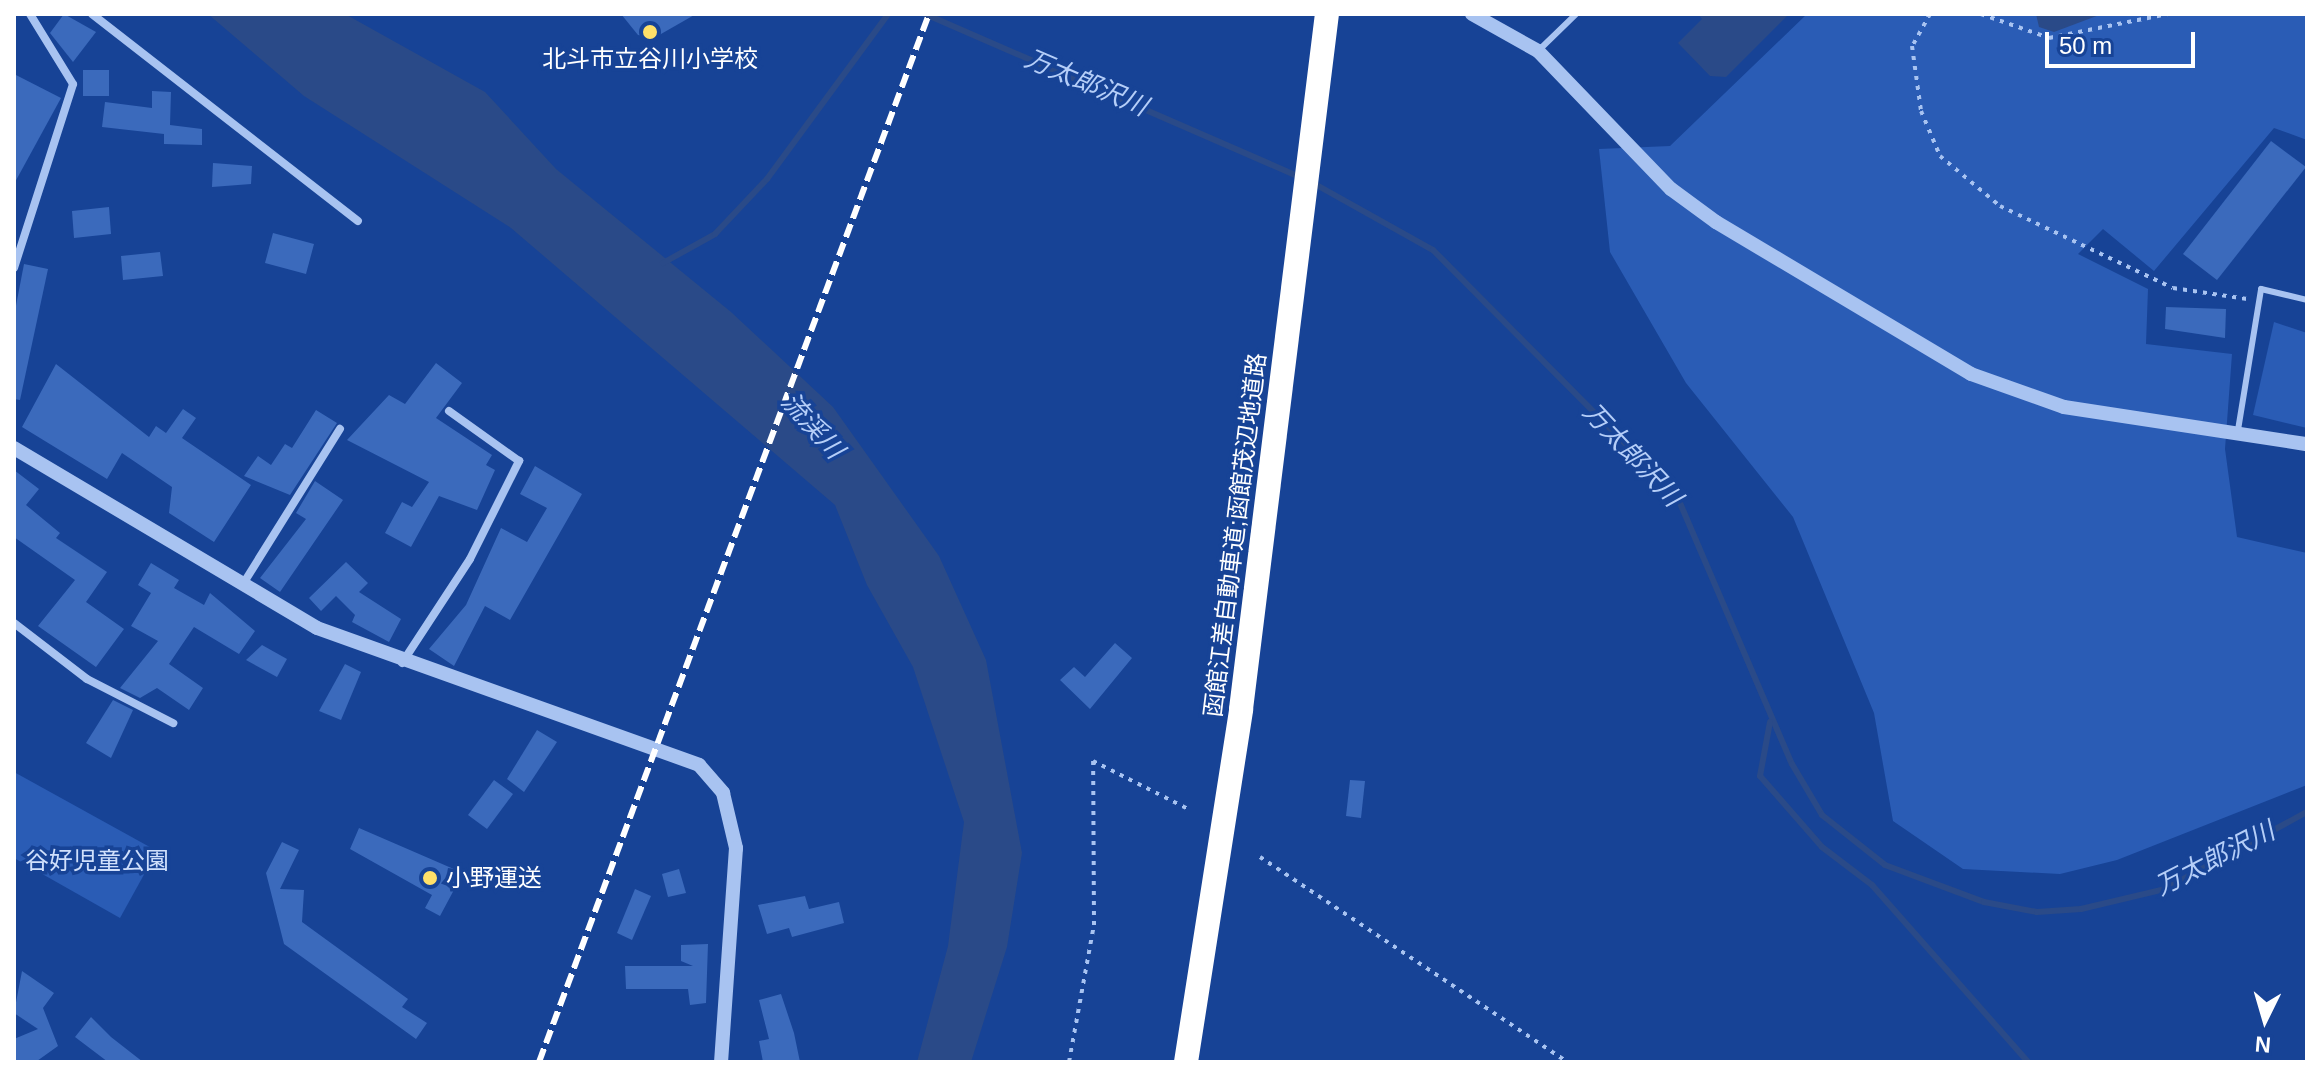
<!DOCTYPE html>
<meta charset="utf-8">
<style>
body{margin:0}
#map{position:relative;width:2321px;height:1076px;overflow:hidden;background:#174396;font-family:Arial,"Noto Sans JP",sans-serif}
div>[style]{position:absolute}
.green>*{inset:0;background:#2a5cb5}
.water>*{inset:0;background:#2a4a88}
.stream>*{height:6px;margin:-3px;padding:0 3px;transform-origin:3px;border-radius:3px;background:#2a4a88}
.building>*{inset:0;background:#3b6abc}
.path>*{height:4px;margin-top:-2px;transform-origin:0;background:repeating-linear-gradient(90deg,#a8c3f1 0 4px,transparent 0 10px)}
.service>*{height:6px;margin:-3px;padding:0 3px;transform-origin:3px;border-radius:3px;background:#a8c3f1}
.minor>*{height:8px;margin:-4px;padding:0 4px;transform-origin:4px;border-radius:4px;background:#a8c3f1}
.tertiary>*{height:14px;margin:-7px;padding:0 7px;transform-origin:7px;border-radius:7px;background:#a8c3f1}
.motorway>*{height:24px;margin:-12px;padding:0 12px;transform-origin:12px;border-radius:12px;background:#fff}
.rail>*{height:6px;margin-top:-3px;transform-origin:0;background:repeating-linear-gradient(90deg,#fff 0 14px,transparent 0 20px)}
.dots>*{width:22px;height:22px;translate:-50% -50%;box-sizing:border-box;border:4px solid #174396;border-radius:50%}
span{translate:-50% -50%;white-space:nowrap;text-align:center;line-height:1.15;-webkit-text-stroke:7px #174396;paint-order:stroke}
.poi-label{font-size:24px;color:#fff}
.left{translate:0 -50%;text-align:left}
.street-label{font-size:24px;color:#fff}
.park-label{font-size:24px;color:#d0e0fc}
.water-label{font-size:26px;color:#b5cef8;font-style:italic}
.frame{position:absolute;inset:0;border:16px solid #fff;pointer-events:none}
.north{position:absolute;left:2225px;top:980px;width:80px;height:80px;-webkit-text-stroke:6px #174396;paint-order:stroke;rotate:185deg;font-size:22px;font-weight:700;line-height:32px;text-align:center;color:#fff}
.north::after{content:'';display:block;margin:auto;width:28px;height:36px;background:#fff;clip-path:polygon(50% 0,100% 100%,50% 72%,0 100%)}
.scale{position:absolute;left:2045px;top:32px;width:150px;height:36px;box-sizing:border-box;border:4px solid #fff;border-top:0;padding-left:10px;font-size:24px;line-height:28px;white-space:nowrap;color:#fff;-webkit-text-stroke:6px #174396;paint-order:stroke}
</style>
<div id="map">
<div class="green">
<div style="clip-path:polygon(1807px 14px,2307px 14px,2307px 140px,2274px 128px,2154px 271px,2103px 229px,2078px 254px,2148px 289px,2146px 344px,2232px 354px,2225px 449px,2237px 537px,2307px 553px,2307px 785px,2117px 860px,2060px 874px,1963px 869px,1893px 821px,1874px 713px,1793px 517px,1686px 383px,1610px 252px,1599px 149px,1670px 146px)"></div>
<div style="clip-path:polygon(2274px 322px,2307px 333px,2307px 428px,2253px 415px)"></div>
<div style="clip-path:polygon(14px 772px,157px 851px,120px 918px,14px 858px)"></div>
</div>
<div class="water">
<div style="clip-path:polygon(208px 14px,345px 14px,485px 92px,556px 169px,731px 312px,833px 407px,939px 556px,986px 660px,1022px 853px,1007px 947px,971px 1062px,917px 1062px,948px 946px,964px 822px,913px 667px,867px 585px,835px 505px,511px 228px,304px 96px)"></div>
<div style="clip-path:polygon(1698px 14px,1789px 14px,1726px 77px,1710px 76px,1678px 43px,1702px 19px)"></div>
<div style="clip-path:polygon(2036px 14px,2102px 14px,2054px 32px,2039px 27px)"></div>
</div>
<div class="stream">
<div style="left:925px;top:14px;width:411px;rotate:23.5deg"></div>
<div style="left:1313px;top:183px;width:137px;rotate:29.2deg"></div>
<div style="left:1433px;top:250px;width:346px;rotate:45.2deg"></div>
<div style="left:1677px;top:496px;width:292px;rotate:66.8deg"></div>
<div style="left:1792px;top:764px;width:59px;rotate:59.5deg"></div>
<div style="left:1822px;top:815px;width:80px;rotate:38.4deg"></div>
<div style="left:1885px;top:865px;width:106px;rotate:20.5deg"></div>
<div style="left:1984px;top:902px;width:54px;rotate:10.7deg"></div>
<div style="left:2037px;top:912px;width:44px;rotate:-3.9deg"></div>
<div style="left:2081px;top:909px;width:86px;rotate:-13.4deg"></div>
<div style="left:2165px;top:889px;width:162px;rotate:-28.5deg"></div>
<div style="left:663px;top:263px;width:60px;rotate:-29.1deg"></div>
<div style="left:715px;top:234px;width:76px;rotate:-46.6deg"></div>
<div style="left:767px;top:179px;width:205px;rotate:-53.7deg"></div>
<div style="left:1770px;top:722px;width:55px;rotate:100.5deg"></div>
<div style="left:1760px;top:776px;width:94px;rotate:48.9deg"></div>
<div style="left:1822px;top:847px;width:63px;rotate:37.2deg"></div>
<div style="left:1872px;top:885px;width:236px;rotate:48.6deg"></div>
</div>
<div class="building">
<div style="clip-path:polygon(64px 14px,96px 32px,73px 62px,50px 33px)"></div>
<div style="clip-path:polygon(621px 14px,696px 14px,654px 38px,638px 35px)"></div>
<div style="clip-path:polygon(83px 70px,109px 70px,109px 96px,83px 96px)"></div>
<div style="clip-path:polygon(14px 74px,61px 98px,14px 184px)"></div>
<div style="clip-path:polygon(152px 91px,171px 92px,170px 125px,202px 129px,202px 145px,164px 144px,164px 134px,102px 127px,105px 102px,152px 108px)"></div>
<div style="clip-path:polygon(2271px 141px,2306px 167px,2217px 280px,2183px 254px)"></div>
<div style="clip-path:polygon(213px 163px,252px 166px,251px 184px,212px 187px)"></div>
<div style="clip-path:polygon(109px 207px,111px 234px,74px 238px,72px 211px)"></div>
<div style="clip-path:polygon(273px 233px,314px 244px,306px 274px,265px 263px)"></div>
<div style="clip-path:polygon(160px 252px,163px 276px,123px 280px,121px 256px)"></div>
<div style="clip-path:polygon(24px 264px,48px 269px,20px 400px,14px 399px,14px 316px)"></div>
<div style="clip-path:polygon(2166px 307px,2226px 309px,2225px 338px,2165px 329px)"></div>
<div style="clip-path:polygon(436px 363px,462px 383px,436px 418px,492px 455px,486px 465px,495px 470px,477px 510px,439px 496px,411px 547px,385px 533px,402px 502px,412px 507px,429px 482px,347px 440px,389px 395px,405px 404px)"></div>
<div style="clip-path:polygon(56px 364px,149px 437px,156px 426px,166px 433px,183px 409px,196px 418px,182px 438px,251px 485px,214px 542px,169px 513px,172px 487px,122px 453px,107px 479px,22px 427px)"></div>
<div style="clip-path:polygon(316px 410px,337px 423px,290px 495px,244px 476px,258px 456px,271px 465px,285px 444px,292px 448px)"></div>
<div style="clip-path:polygon(535px 466px,582px 494px,510px 620px,485px 606px,454px 666px,429px 649px,466px 605px,501px 528px,527px 542px,547px 508px,520px 494px)"></div>
<div style="clip-path:polygon(14px 470px,39px 489px,26px 505px,60px 533px,56px 538px,107px 572px,86px 602px,124px 629px,96px 667px,38px 626px,75px 580px,14px 537px)"></div>
<div style="clip-path:polygon(315px 481px,343px 500px,280px 592px,260px 578px,306px 519px,296px 513px)"></div>
<div style="clip-path:polygon(346px 562px,368px 583px,359px 592px,401px 619px,389px 642px,352px 622px,355px 615px,336px 596px,321px 611px,309px 598px)"></div>
<div style="clip-path:polygon(151px 563px,179px 580px,174px 588px,204px 605px,210px 593px,255px 631px,239px 654px,194px 627px,169px 664px,203px 688px,189px 710px,157px 688px,140px 698px,120px 688px,158px 641px,131px 626px,151px 593px,138px 585px)"></div>
<div style="clip-path:polygon(1115px 643px,1132px 658px,1090px 709px,1060px 680px,1074px 667px,1085px 677px)"></div>
<div style="clip-path:polygon(262px 645px,287px 659px,277px 677px,246px 660px)"></div>
<div style="clip-path:polygon(345px 664px,361px 672px,341px 720px,319px 711px)"></div>
<div style="clip-path:polygon(113px 700px,133px 710px,111px 758px,86px 743px)"></div>
<div style="clip-path:polygon(537px 730px,557px 742px,524px 792px,507px 779px)"></div>
<div style="clip-path:polygon(494px 780px,513px 794px,487px 829px,468px 815px)"></div>
<div style="clip-path:polygon(1350px 780px,1365px 781px,1361px 818px,1346px 816px)"></div>
<div style="clip-path:polygon(359px 828px,463px 873px,440px 916px,425px 908px,432px 895px,350px 849px)"></div>
<div style="clip-path:polygon(282px 842px,299px 850px,280px 889px,304px 890px,302px 922px,408px 999px,402px 1007px,427px 1023px,416px 1039px,284px 944px,266px 873px)"></div>
<div style="clip-path:polygon(679px 869px,686px 893px,668px 897px,662px 874px)"></div>
<div style="clip-path:polygon(635px 889px,651px 896px,632px 940px,617px 933px)"></div>
<div style="clip-path:polygon(805px 896px,809px 909px,839px 902px,844px 923px,792px 937px,789px 928px,767px 934px,758px 905px)"></div>
<div style="clip-path:polygon(708px 944px,706px 1003px,690px 1005px,688px 989px,626px 989px,625px 966px,693px 966px,681px 961px,681px 945px)"></div>
<div style="clip-path:polygon(22px 971px,54px 993px,43px 1008px,58px 1046px,37px 1061px,14px 1062px,14px 1039px,38px 1029px,14px 1013px)"></div>
<div style="clip-path:polygon(781px 994px,794px 1033px,800px 1062px,763px 1062px,759px 1041px,769px 1039px,759px 1000px)"></div>
<div style="clip-path:polygon(91px 1017px,111px 1037px,143px 1062px,108px 1062px,75px 1037px)"></div>
</div>
<div class="path">
<div style="left:1930px;top:14px;width:37px;rotate:119deg"></div>
<div style="left:1912px;top:46px;width:66px;rotate:82.1deg"></div>
<div style="left:1921px;top:111px;width:49px;rotate:67.1deg"></div>
<div style="left:1940px;top:156px;width:78px;rotate:39.8deg"></div>
<div style="left:2000px;top:206px;width:191px;rotate:25.4deg"></div>
<div style="left:2173px;top:288px;width:75px;rotate:8.5deg"></div>
<div style="left:1981px;top:14px;width:72px;rotate:19.4deg"></div>
<div style="left:2049px;top:38px;width:121px;rotate:-11.4deg"></div>
<div style="left:1260px;top:857px;width:369px;rotate:33.7deg"></div>
<div style="left:1069px;top:1062px;width:139px;rotate:-79.7deg"></div>
<div style="left:1094px;top:925px;width:164px;rotate:-90.3deg"></div>
<div style="left:1093px;top:761px;width:106px;rotate:26.8deg"></div>
</div>
<div class="service">
<div style="left:1538px;top:51px;width:53px;rotate:-44.2deg"></div>
<div style="left:2238px;top:430px;width:143px;rotate:-80.7deg"></div>
<div style="left:2261px;top:289px;width:47px;rotate:13.4deg"></div>
</div>
<div class="minor">
<div style="left:92px;top:14px;width:337px;rotate:37.9deg"></div>
<div style="left:14px;top:268px;width:193px;rotate:-72.2deg"></div>
<div style="left:73px;top:84px;width:82px;rotate:-121.6deg"></div>
<div style="left:243px;top:584px;width:183px;rotate:-58deg"></div>
<div style="left:14px;top:623px;width:92px;rotate:37.5deg"></div>
<div style="left:87px;top:679px;width:97px;rotate:27.1deg"></div>
<div style="left:402px;top:663px;width:124px;rotate:-56.8deg"></div>
<div style="left:470px;top:559px;width:110px;rotate:-63.4deg"></div>
<div style="left:519px;top:461px;width:86px;rotate:-144.5deg"></div>
</div>
<div class="tertiary">
<div style="left:1472px;top:14px;width:76px;rotate:29.3deg"></div>
<div style="left:1538px;top:51px;width:192px;rotate:46.1deg"></div>
<div style="left:1671px;top:189px;width:56px;rotate:36.3deg"></div>
<div style="left:1716px;top:222px;width:297px;rotate:30.8deg"></div>
<div style="left:1971px;top:374px;width:99px;rotate:19.5deg"></div>
<div style="left:2064px;top:407px;width:246px;rotate:8.7deg"></div>
<div style="left:14px;top:448px;width:352px;rotate:30.7deg"></div>
<div style="left:317px;top:628px;width:406px;rotate:19.7deg"></div>
<div style="left:699px;top:765px;width:37px;rotate:49deg"></div>
<div style="left:723px;top:793px;width:57px;rotate:76.7deg"></div>
<div style="left:736px;top:848px;width:215px;rotate:94deg"></div>
</div>
<div class="motorway">
<div style="left:1186px;top:1062px;width:357px;rotate:-81.1deg"></div>
<div style="left:1241px;top:709px;width:700px;rotate:-82.95deg"></div>
</div>
<div class="rail">
<div style="left:539px;top:1062px;width:1118px;rotate:-69.59deg"></div>
</div>
<div class="dots">
<div style="left:650px;top:32px;background:#ffe069"></div>
<div style="left:430px;top:878px;background:#ffe069"></div>
</div>
<div class="poi-label">
<span style="left:650px;top:59px">北斗市立谷川小学校</span>
<span class="left" style="left:446px;top:878px">小野運送</span>
</div>
<div class="street-label">
<span style="left:1235px;top:535px;rotate:-83deg">函館江差自動車道;函館茂辺地道路</span>
</div>
<div class="park-label">
<span style="left:97px;top:861px">谷好児童公園</span>
</div>
<div class="water-label">
<span style="left:1086px;top:83px;rotate:23deg">万太郎沢川</span>
<span style="left:812px;top:426px;rotate:48deg">流渓川</span>
<span style="left:1632px;top:455px;rotate:47deg">万太郎沢川</span>
<span style="left:2215px;top:859px;rotate:-27deg">万太郎沢川</span>
</div>
<div class="frame"></div>
<div class="north">N</div>
<div class="scale">50 m</div>
</div>
